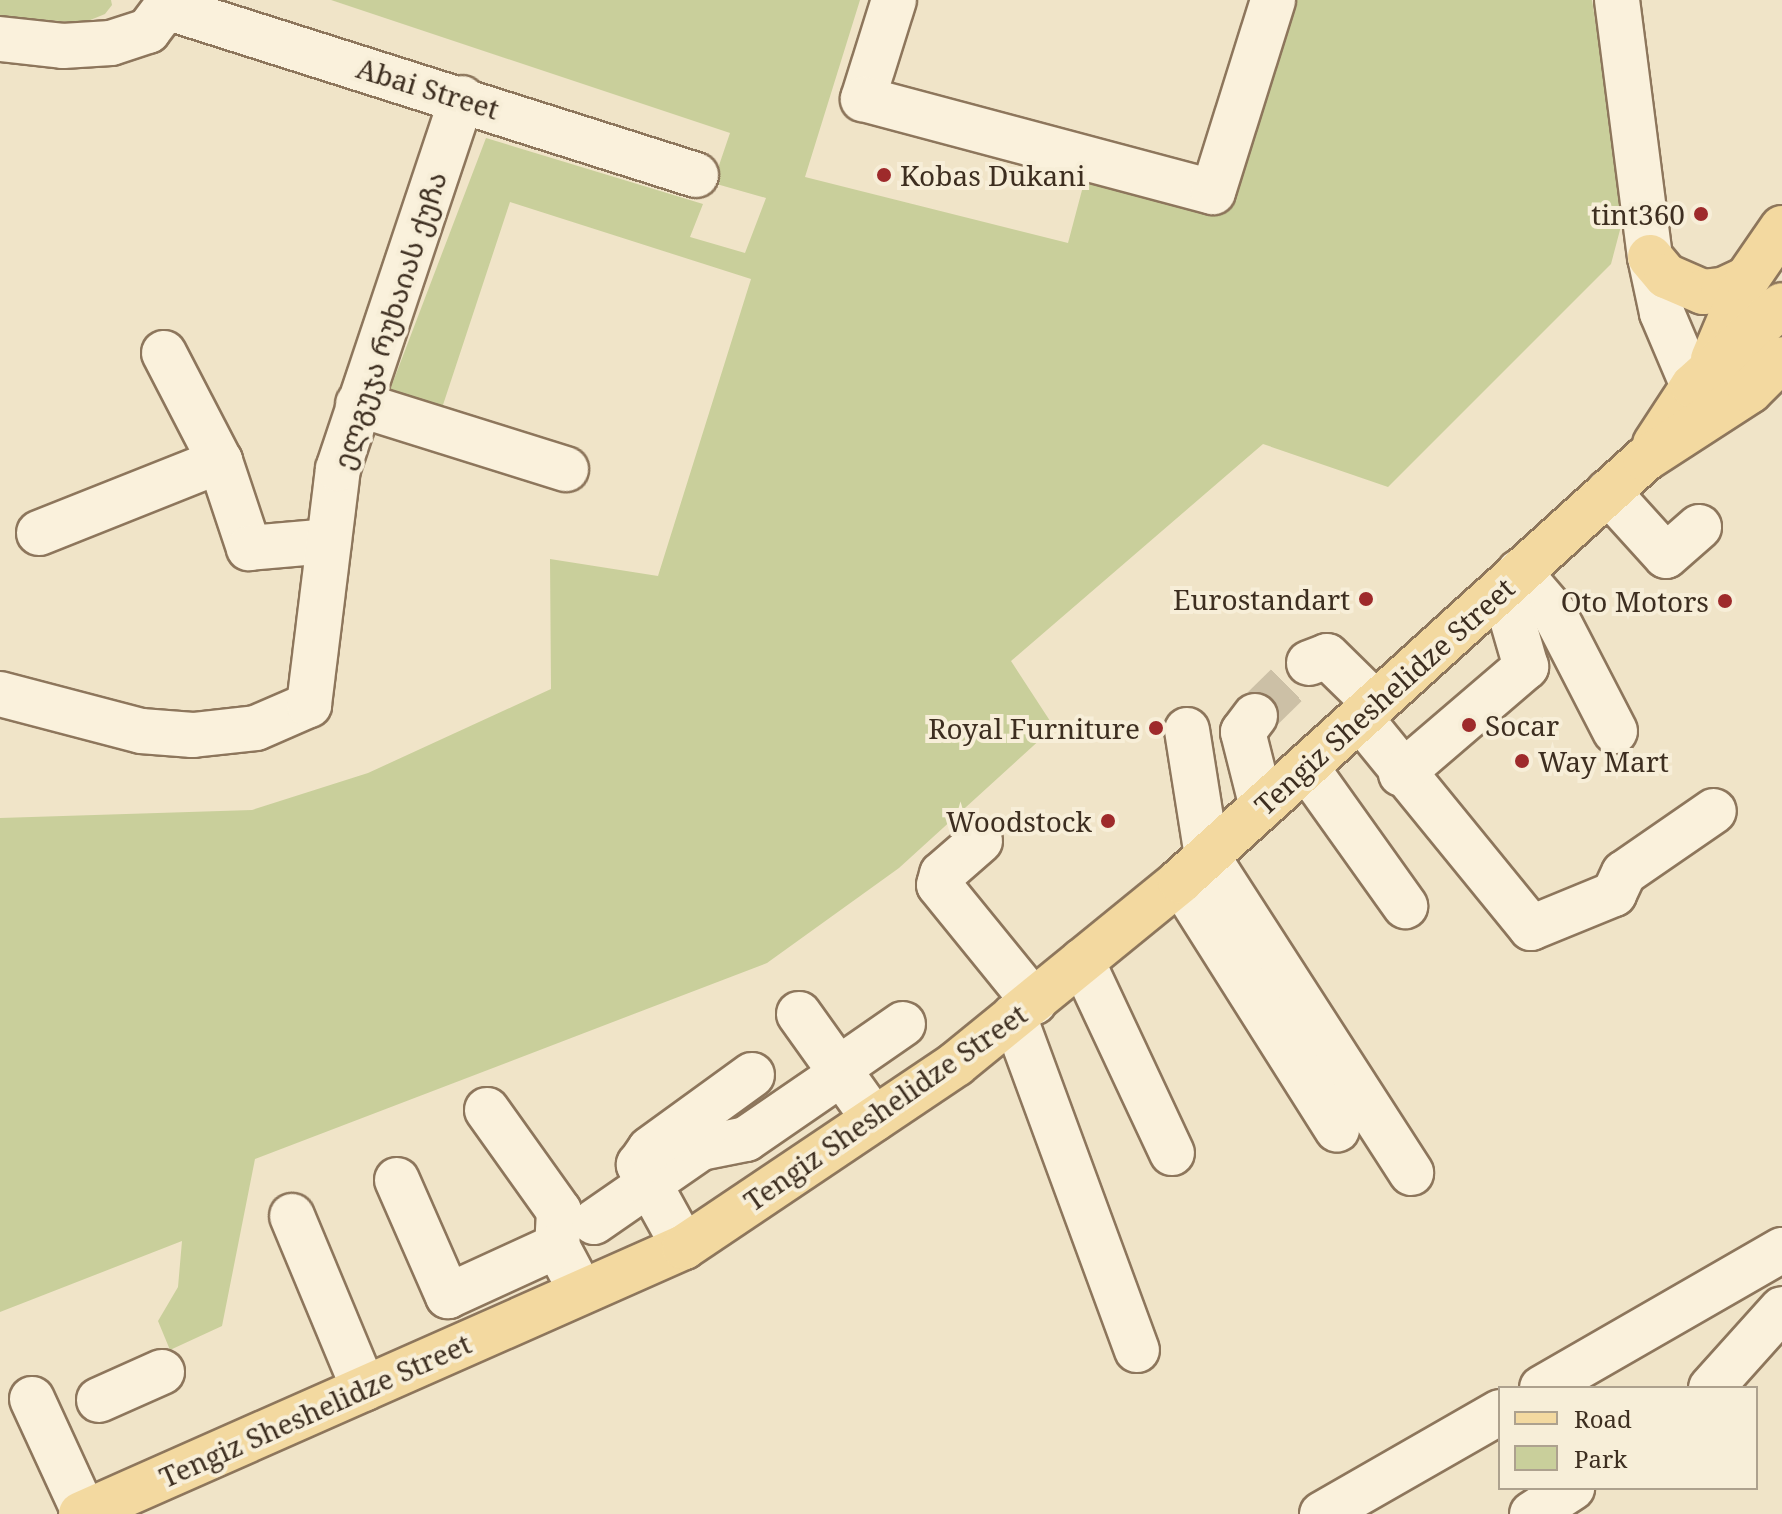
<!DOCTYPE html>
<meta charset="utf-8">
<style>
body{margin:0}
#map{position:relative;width:1782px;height:1514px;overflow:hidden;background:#f0e4c8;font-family:"Noto Serif","Noto Sans Georgian",serif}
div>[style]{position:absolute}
.green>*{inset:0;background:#c9cf9b}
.minor-tunnel>*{height:44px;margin-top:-22px;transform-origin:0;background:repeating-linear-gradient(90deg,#ccc0a6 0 44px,transparent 0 66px)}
.roads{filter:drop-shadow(2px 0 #8d765c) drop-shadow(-2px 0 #8d765c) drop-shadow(0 2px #8d765c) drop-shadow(0 -2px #8d765c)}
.minor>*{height:44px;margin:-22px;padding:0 22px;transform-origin:22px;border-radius:22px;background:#faf1dc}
.major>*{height:44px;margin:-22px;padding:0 22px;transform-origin:22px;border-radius:22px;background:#f3d9a0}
.dots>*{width:22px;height:22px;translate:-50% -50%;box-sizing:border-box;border:4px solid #f7eed8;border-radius:50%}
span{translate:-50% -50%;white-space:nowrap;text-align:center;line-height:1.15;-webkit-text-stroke:8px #f7eed8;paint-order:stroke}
.street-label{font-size:28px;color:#3d2e20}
.poi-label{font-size:28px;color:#3d2e20}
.left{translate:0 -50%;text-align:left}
.right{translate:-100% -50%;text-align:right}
.legend{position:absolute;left:1498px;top:1386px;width:260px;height:104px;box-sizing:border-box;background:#f7eed8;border:2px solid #ada18e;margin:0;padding:10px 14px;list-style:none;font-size:24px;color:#3d2e20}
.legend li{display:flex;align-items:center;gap:16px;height:40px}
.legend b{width:40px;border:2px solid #ada18e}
</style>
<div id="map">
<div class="green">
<div style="clip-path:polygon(0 0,111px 0,112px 5px,105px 14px,83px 23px,0 16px)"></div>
<div style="clip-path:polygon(331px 0,860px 0,805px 177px,1068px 243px,1086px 175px,1221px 208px,1288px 0,1592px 0,1625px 211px,1611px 264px,1388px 487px,1263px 444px,1011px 661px,1054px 727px,899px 868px,767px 963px,255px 1159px,222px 1326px,170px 1350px,158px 1321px,178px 1287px,182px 1241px,0 1312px,0 818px,252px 810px,368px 773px,551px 689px,550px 559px,658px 576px,751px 279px,510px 202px,441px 411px,388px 395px,486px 138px,703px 204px,690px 237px,745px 253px,766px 198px,713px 183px,730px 133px)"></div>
</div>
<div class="minor-tunnel">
<div style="left:1255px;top:716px;width:76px;rotate:-44.5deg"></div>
</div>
<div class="roads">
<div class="minor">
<div style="left:894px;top:0;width:104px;rotate:107.4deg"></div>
<div style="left:863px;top:99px;width:362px;rotate:14.9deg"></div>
<div style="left:1213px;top:192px;width:201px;rotate:-72.6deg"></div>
<div style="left:1617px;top:0;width:259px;rotate:82.7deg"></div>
<div style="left:1650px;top:257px;width:57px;rotate:77.9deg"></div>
<div style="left:1662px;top:313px;width:79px;rotate:67deg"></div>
<div style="left:166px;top:7px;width:556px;rotate:17.59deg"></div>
<div style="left:0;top:39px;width:63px;rotate:6.3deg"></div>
<div style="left:63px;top:46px;width:48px;rotate:-3.6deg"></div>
<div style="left:111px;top:43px;width:39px;rotate:-18deg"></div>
<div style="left:148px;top:31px;width:30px;rotate:-53deg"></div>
<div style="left:164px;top:353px;width:122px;rotate:62.6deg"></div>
<div style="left:358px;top:404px;width:218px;rotate:17.4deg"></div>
<div style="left:1608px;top:492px;width:86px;rotate:47.8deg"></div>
<div style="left:1666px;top:556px;width:44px;rotate:-41.3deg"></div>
<div style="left:39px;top:533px;width:195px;rotate:-21.7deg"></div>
<div style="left:220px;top:461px;width:92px;rotate:71.6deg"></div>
<div style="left:249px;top:548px;width:80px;rotate:-5deg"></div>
<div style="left:1519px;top:572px;width:54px;rotate:49.5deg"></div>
<div style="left:1554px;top:613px;width:133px;rotate:62.7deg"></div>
<div style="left:1309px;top:663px;width:19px;rotate:-21deg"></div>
<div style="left:1327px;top:656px;width:67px;rotate:44.4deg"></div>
<div style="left:0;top:694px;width:146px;rotate:14.7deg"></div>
<div style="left:141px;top:731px;width:52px;rotate:4.4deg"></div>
<div style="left:193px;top:735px;width:63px;rotate:-6.3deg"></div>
<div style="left:256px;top:728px;width:58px;rotate:-23.5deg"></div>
<div style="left:309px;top:705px;width:238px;rotate:-83deg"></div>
<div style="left:338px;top:469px;width:391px;rotate:-71.5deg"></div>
<div style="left:1255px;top:716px;width:20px;rotate:127deg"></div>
<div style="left:1243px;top:732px;width:77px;rotate:75.8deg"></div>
<div style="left:1360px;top:718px;width:271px;rotate:50.8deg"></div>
<div style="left:1531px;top:928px;width:90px;rotate:-22.3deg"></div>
<div style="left:1614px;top:894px;width:23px;rotate:-65deg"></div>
<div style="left:1624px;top:873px;width:109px;rotate:-34.6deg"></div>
<div style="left:1187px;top:730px;width:128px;rotate:81deg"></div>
<div style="left:1207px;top:856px;width:377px;rotate:57.2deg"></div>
<div style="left:1306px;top:767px;width:171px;rotate:54.5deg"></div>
<div style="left:1401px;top:774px;width:165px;rotate:-40.6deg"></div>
<div style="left:1526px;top:667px;width:82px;rotate:-106.2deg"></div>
<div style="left:980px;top:841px;width:50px;rotate:139deg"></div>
<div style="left:942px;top:874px;width:11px;rotate:105deg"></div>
<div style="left:939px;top:885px;width:151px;rotate:50.9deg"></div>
<div style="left:1180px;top:881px;width:294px;rotate:57.7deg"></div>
<div style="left:1082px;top:961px;width:212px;rotate:64.9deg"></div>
<div style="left:799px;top:1014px;width:129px;rotate:54.5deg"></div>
<div style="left:1014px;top:1016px;width:356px;rotate:69.8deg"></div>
<div style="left:838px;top:1069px;width:79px;rotate:-34.7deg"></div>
<div style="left:487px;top:1110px;width:124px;rotate:54.5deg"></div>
<div style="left:559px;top:1211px;width:35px;rotate:93deg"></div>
<div style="left:557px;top:1246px;width:30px;rotate:62deg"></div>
<div style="left:397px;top:1180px;width:127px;rotate:66.3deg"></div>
<div style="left:448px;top:1296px;width:120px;rotate:-24.6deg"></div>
<div style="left:292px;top:1216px;width:187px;rotate:67.4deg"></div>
<div style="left:594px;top:1222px;width:130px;rotate:-34.7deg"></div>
<div style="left:701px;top:1148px;width:46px;rotate:-11.3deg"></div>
<div style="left:746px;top:1139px;width:97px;rotate:-34.5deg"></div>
<div style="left:684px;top:1247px;width:94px;rotate:-118.8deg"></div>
<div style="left:639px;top:1165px;width:19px;rotate:-55deg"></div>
<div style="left:650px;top:1149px;width:126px;rotate:-36deg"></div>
<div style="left:1542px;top:1388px;width:277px;rotate:-29.9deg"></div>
<div style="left:1711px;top:1388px;width:106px;rotate:-48.1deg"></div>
<div style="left:32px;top:1399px;width:124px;rotate:65.3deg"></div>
<div style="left:99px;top:1400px;width:69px;rotate:-24deg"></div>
<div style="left:1322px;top:1514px;width:205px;rotate:-29.8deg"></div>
<div style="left:1532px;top:1514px;width:48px;rotate:-33deg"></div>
</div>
<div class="major">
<div style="left:1650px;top:257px;width:25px;rotate:50deg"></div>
<div style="left:1666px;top:276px;width:40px;rotate:23.4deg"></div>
<div style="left:1703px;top:292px;width:20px;rotate:-6deg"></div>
<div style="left:1723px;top:290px;width:26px;rotate:-25deg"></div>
<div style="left:1713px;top:359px;width:87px;rotate:-67deg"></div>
<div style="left:1747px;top:279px;width:62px;rotate:-55.5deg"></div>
<div style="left:1655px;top:444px;width:69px;rotate:-56.8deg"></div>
<div style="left:1693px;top:386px;width:120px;rotate:-42.3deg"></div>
<div style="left:81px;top:1514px;width:659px;rotate:-23.88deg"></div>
<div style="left:684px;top:1247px;width:328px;rotate:-33.9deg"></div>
<div style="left:956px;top:1064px;width:289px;rotate:-39.2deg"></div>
<div style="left:1180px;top:881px;width:628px;rotate:-42.22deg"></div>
<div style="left:1645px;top:459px;width:125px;rotate:-32.9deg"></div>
<div style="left:1750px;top:391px;width:45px;rotate:-45deg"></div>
</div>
</div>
<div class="dots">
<div style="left:884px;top:175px;background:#9e2a2b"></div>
<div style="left:1701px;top:214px;background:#9e2a2b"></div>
<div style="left:1366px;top:599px;background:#9e2a2b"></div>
<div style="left:1725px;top:601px;background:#9e2a2b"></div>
<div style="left:1469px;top:725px;background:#9e2a2b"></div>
<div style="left:1156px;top:728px;background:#9e2a2b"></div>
<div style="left:1522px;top:761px;background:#9e2a2b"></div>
<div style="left:1108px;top:821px;background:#9e2a2b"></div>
</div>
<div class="street-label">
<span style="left:428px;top:88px;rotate:17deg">Abai Street</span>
<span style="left:389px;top:320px;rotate:-72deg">ელგუჯა რუხაიას ქუჩა</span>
<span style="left:1384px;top:696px;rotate:-42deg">Tengiz Sheshelidze Street</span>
<span style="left:885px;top:1107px;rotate:-35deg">Tengiz Sheshelidze Street</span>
<span style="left:315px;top:1410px;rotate:-24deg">Tengiz Sheshelidze Street</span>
</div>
<div class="poi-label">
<span class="left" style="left:900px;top:175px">Kobas Dukani</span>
<span class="right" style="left:1685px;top:214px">tint360</span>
<span class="right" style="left:1350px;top:599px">Eurostandart</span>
<span class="right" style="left:1709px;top:601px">Oto Motors</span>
<span class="left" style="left:1485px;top:725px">Socar</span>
<span class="right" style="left:1140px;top:728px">Royal Furniture</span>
<span class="left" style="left:1538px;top:761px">Way Mart</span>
<span class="right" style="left:1092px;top:821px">Woodstock</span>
</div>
<ul class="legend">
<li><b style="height:10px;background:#f3d9a0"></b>Road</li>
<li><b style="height:22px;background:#c9cf9b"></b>Park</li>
</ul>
</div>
